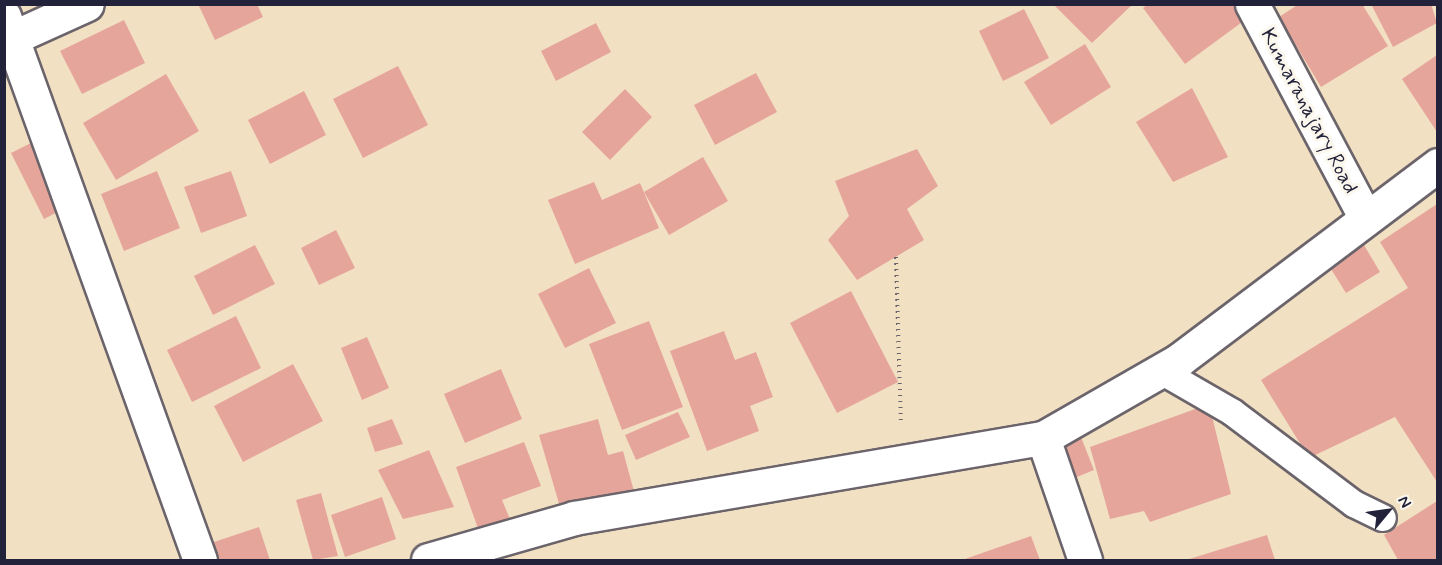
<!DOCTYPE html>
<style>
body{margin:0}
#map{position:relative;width:1442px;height:565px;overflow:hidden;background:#f2e0c3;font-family:Mynerve,sans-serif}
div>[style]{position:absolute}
.building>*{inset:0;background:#e6a59b}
.path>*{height:4px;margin-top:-2px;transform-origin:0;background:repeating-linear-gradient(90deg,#6b646b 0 1.5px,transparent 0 6px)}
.roads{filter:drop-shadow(2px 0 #6b646b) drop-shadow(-2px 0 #6b646b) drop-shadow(0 2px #6b646b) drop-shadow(0 -2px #6b646b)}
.lane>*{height:26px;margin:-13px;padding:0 13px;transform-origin:13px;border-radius:13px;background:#fff}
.street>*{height:33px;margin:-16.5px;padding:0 16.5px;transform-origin:16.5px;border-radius:16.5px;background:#fff}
.secondary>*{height:33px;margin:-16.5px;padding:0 16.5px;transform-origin:16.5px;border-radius:16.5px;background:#fff}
span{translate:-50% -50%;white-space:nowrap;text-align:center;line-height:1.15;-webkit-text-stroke:6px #fbf7ec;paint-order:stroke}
.street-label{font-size:21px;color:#22223b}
.frame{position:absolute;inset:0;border:6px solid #22223b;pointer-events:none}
.north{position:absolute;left:1358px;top:481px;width:60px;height:60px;-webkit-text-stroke:4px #fbf7ec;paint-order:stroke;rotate:61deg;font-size:16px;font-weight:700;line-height:24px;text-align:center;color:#22223b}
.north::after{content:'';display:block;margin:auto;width:21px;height:27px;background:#22223b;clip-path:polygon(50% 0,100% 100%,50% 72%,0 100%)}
</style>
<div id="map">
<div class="building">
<div style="clip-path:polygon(198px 4px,257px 4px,263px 17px,215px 40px)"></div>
<div style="clip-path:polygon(1053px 4px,1133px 4px,1092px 43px)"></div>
<div style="clip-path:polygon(1148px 4px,1240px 4px,1249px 17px,1185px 64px,1143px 8px)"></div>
<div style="clip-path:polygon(1299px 4px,1362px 4px,1388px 46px,1321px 87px,1279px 17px)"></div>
<div style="clip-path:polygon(1371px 4px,1431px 4px,1437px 23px,1393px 47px)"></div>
<div style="clip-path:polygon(1024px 9px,1049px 58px,1003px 81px,979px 31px)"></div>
<div style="clip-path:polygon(124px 20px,145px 63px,82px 94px,60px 51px)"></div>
<div style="clip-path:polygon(596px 23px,611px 52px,556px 81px,541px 51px)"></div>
<div style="clip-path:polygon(1085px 44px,1111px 87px,1051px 125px,1024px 82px)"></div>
<div style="clip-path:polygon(1437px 55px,1437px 132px,1402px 79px)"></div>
<div style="clip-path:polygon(398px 66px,428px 125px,363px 158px,333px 99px)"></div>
<div style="clip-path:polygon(756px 73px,777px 112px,715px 145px,694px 105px)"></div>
<div style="clip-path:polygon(166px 74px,199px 131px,116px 180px,83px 123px)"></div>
<div style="clip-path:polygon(1192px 88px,1228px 157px,1173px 182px,1136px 122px)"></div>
<div style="clip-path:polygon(625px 89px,652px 117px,610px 160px,582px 132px)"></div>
<div style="clip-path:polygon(304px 91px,326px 135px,270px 164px,248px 120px)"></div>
<div style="clip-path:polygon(37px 140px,69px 206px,44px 219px,11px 153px)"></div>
<div style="clip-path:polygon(917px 149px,938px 186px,907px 209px,924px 240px,857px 280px,828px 240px,849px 216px,835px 181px)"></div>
<div style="clip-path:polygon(703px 157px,728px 201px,669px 235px,644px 192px)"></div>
<div style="clip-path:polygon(157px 171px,180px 228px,124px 251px,101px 194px)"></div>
<div style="clip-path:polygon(231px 171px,247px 216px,201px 233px,184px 187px)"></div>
<div style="clip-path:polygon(594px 182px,602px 200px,640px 183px,659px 228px,575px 264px,548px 200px)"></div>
<div style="clip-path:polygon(1437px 204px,1437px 482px,1395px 417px,1309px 458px,1261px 380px,1408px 288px,1380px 242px)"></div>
<div style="clip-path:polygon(336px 230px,355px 268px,319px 285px,301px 248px)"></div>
<div style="clip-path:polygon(1361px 240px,1380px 272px,1346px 293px,1326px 261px)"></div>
<div style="clip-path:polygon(255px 245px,275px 284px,213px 315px,194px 276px)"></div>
<div style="clip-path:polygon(589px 268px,616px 323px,565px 348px,538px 294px)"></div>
<div style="clip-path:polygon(851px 291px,898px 382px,837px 413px,790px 323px)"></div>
<div style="clip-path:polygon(236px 316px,261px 368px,192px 402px,167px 350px)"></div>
<div style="clip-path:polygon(649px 321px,683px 407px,622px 430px,589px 344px)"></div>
<div style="clip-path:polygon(724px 331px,735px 360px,756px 352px,773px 397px,750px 406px,759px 431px,707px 451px,670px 351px)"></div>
<div style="clip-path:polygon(367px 337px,389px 388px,362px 400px,341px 348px)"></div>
<div style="clip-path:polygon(293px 364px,323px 421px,243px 462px,214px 406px)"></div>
<div style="clip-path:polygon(501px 369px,522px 419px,465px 443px,444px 394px)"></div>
<div style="clip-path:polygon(1209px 404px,1231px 494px,1150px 522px,1144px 511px,1110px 519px,1090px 447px)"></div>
<div style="clip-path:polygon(678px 412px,690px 437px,636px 460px,625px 435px)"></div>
<div style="clip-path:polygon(392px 419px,403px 444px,375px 452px,367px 428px)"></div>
<div style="clip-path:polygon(598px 419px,608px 455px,623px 451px,635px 495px,562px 514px,539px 435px)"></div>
<div style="clip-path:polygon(1077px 427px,1094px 470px,1072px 479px,1054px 436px)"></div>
<div style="clip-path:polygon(524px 442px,541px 486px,502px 500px,510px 519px,479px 531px,456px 467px)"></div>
<div style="clip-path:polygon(429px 450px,454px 507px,403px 519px,378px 470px)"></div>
<div style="clip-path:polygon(321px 493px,338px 556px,313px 560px,296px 500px)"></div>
<div style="clip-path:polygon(382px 497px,396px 539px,345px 557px,331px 515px)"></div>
<div style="clip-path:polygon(1437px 501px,1437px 560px,1398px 560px,1384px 535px)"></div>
<div style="clip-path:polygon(259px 527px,270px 560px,217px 560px,211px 543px)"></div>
<div style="clip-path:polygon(1267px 535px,1275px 560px,1186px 560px)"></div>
<div style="clip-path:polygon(1031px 536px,1040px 560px,962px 560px)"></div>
</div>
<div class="path">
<div style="left:896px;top:257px;width:167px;rotate:88.3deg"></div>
</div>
<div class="roads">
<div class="lane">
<div style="left:1161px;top:371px;width:82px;rotate:30deg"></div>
<div style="left:1232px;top:412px;width:153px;rotate:37deg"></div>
<div style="left:1354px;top:504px;width:32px;rotate:26deg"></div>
</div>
<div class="street">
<div style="left:1252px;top:4px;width:242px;rotate:62deg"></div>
<div style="left:4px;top:16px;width:578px;rotate:70.19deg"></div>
<div style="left:12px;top:38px;width:82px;rotate:-24.4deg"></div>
<div style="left:1043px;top:438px;width:129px;rotate:71deg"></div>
</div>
<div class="secondary">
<div style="left:428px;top:560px;width:152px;rotate:-16deg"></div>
<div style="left:574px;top:518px;width:476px;rotate:-9.7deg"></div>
<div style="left:1043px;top:438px;width:157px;rotate:-29.8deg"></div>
<div style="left:1179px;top:360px;width:324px;rotate:-37deg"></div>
</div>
</div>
<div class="street-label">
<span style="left:1309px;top:111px;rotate:62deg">Kumaranajary Road</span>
</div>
<div class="frame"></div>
<div class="north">N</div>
</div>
